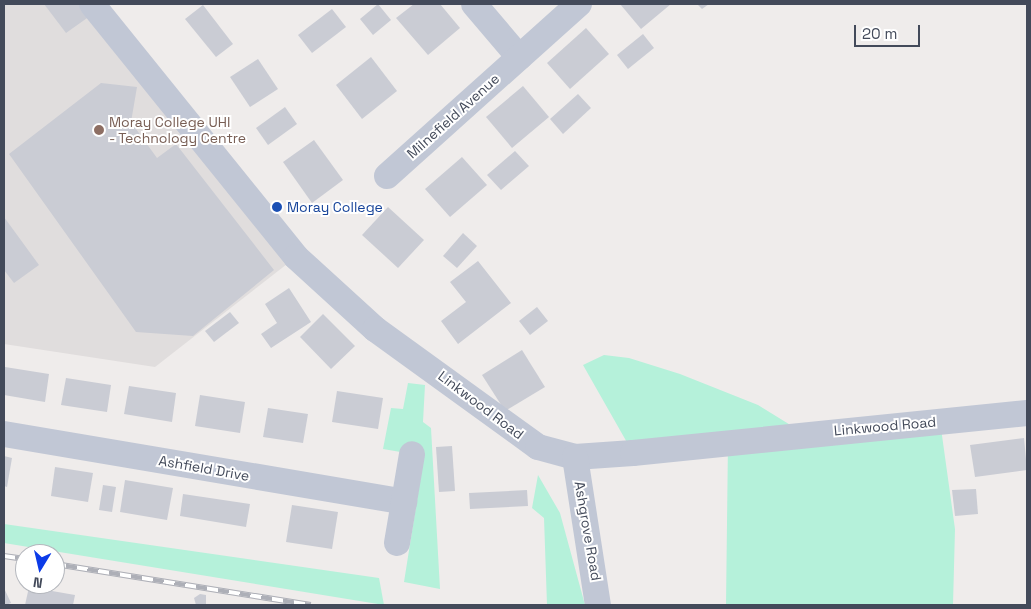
<!DOCTYPE html>
<style>
body{margin:0}
#map{position:relative;width:1031px;height:609px;overflow:hidden;background:#efeceb;font-family:"Space Grotesk",sans-serif}
div>[style]{position:absolute}
.education>*{inset:0;background:#e0dddd}
.green>*{inset:0;background:#b5f1da}
.building>*{inset:0;background:#caccd4}
.minor>*{height:26px;margin:-13px;padding:0 13px;transform-origin:13px;border-radius:13px;background:#c1c7d5}
.rail>*{height:5.5px;margin-top:-2.75px;transform-origin:0;background:repeating-linear-gradient(90deg,#fff 0 11px,#adafb7 0 22px);box-sizing:border-box;border-block:1px solid #adafb7}
.dots>*{width:14px;height:14px;translate:-50% -50%;box-sizing:border-box;border:2px solid #fff;border-radius:50%}
span{translate:-50% -50%;white-space:nowrap;text-align:center;line-height:1.15;-webkit-text-stroke:4px #fff;paint-order:stroke}
.street-label{font-size:14px;color:#434a5a}
.education-label{font-size:14px;color:#785e54}
.left{translate:0 -50%;text-align:left}
.transit-label{font-size:14px;color:#164399}
.frame{position:absolute;inset:0;border:5px solid #434a5a;pointer-events:none}
.north{position:absolute;left:15px;top:544px;width:50px;height:50px;box-sizing:border-box;background:#fff;border:1px solid #b4b7bd;border-radius:50%;rotate:189deg;font-size:14px;font-weight:700;line-height:20px;text-align:center;color:#434a5a}
.north::after{content:'';display:block;margin:auto;width:18px;height:22px;background:#0c3be8;clip-path:polygon(50% 0,100% 100%,50% 72%,0 100%)}
.scale{position:absolute;left:854px;top:25px;width:66px;height:22px;box-sizing:border-box;border:2px solid #434a5a;border-top:0;padding-left:6px;font-size:15px;line-height:18px;white-space:nowrap;color:#434a5a;-webkit-text-stroke:4px #fff;paint-order:stroke}
</style>
<div id="map">
<div class="education">
<div style="clip-path:polygon(4px 4px,92px 4px,296px 257px,155px 367px,4px 344px)"></div>
</div>
<div class="green">
<div style="clip-path:polygon(604px 355px,629px 358px,680px 374px,758px 405px,805px 434px,940px 421px,955px 529px,953px 605px,726px 605px,728px 441px,633px 453px,583px 365px)"></div>
<div style="clip-path:polygon(408px 383px,425px 385px,423px 422px,431px 428px,440px 589px,404px 582px,424px 456px,383px 449px,391px 408px,403px 409px)"></div>
<div style="clip-path:polygon(538px 475px,560px 513px,585px 605px,547px 605px,544px 518px,532px 508px)"></div>
<div style="clip-path:polygon(4px 524px,379px 578px,384px 605px,4px 543px)"></div>
</div>
<div class="building">
<div style="clip-path:polygon(44px 4px,81px 4px,90px 16px,66px 33px)"></div>
<div style="clip-path:polygon(378px 4px,391px 20px,373px 35px,360px 19px)"></div>
<div style="clip-path:polygon(414px 4px,440px 4px,460px 28px,428px 55px,396px 18px)"></div>
<div style="clip-path:polygon(620px 4px,671px 4px,641px 29px)"></div>
<div style="clip-path:polygon(697px 4px,709px 4px,702px 9px)"></div>
<div style="clip-path:polygon(203px 5px,233px 44px,216px 57px,185px 19px)"></div>
<div style="clip-path:polygon(332px 9px,346px 27px,312px 53px,298px 35px)"></div>
<div style="clip-path:polygon(586px 28px,609px 54px,570px 89px,547px 63px)"></div>
<div style="clip-path:polygon(643px 34px,654px 48px,628px 69px,617px 55px)"></div>
<div style="clip-path:polygon(371px 57px,397px 91px,362px 119px,336px 85px)"></div>
<div style="clip-path:polygon(258px 59px,278px 89px,250px 107px,230px 77px)"></div>
<div style="clip-path:polygon(101px 83px,137px 87px,131px 122px,157px 158px,176px 144px,274px 270px,193px 336px,136px 332px,9px 154px)"></div>
<div style="clip-path:polygon(523px 86px,549px 117px,512px 148px,486px 117px)"></div>
<div style="clip-path:polygon(578px 94px,591px 108px,563px 134px,550px 119px)"></div>
<div style="clip-path:polygon(285px 107px,297px 124px,268px 145px,256px 128px)"></div>
<div style="clip-path:polygon(314px 140px,343px 180px,312px 203px,283px 162px)"></div>
<div style="clip-path:polygon(515px 151px,529px 166px,501px 190px,487px 175px)"></div>
<div style="clip-path:polygon(462px 157px,487px 185px,450px 217px,425px 189px)"></div>
<div style="clip-path:polygon(388px 207px,424px 240px,398px 268px,362px 235px)"></div>
<div style="clip-path:polygon(4px 217px,39px 265px,14px 283px,4px 270px)"></div>
<div style="clip-path:polygon(463px 233px,477px 246px,457px 268px,443px 256px)"></div>
<div style="clip-path:polygon(478px 261px,511px 303px,458px 344px,441px 321px,466px 302px,450px 282px)"></div>
<div style="clip-path:polygon(289px 288px,311px 322px,271px 348px,261px 334px,277px 323px,265px 304px)"></div>
<div style="clip-path:polygon(537px 307px,548px 321px,530px 335px,519px 321px)"></div>
<div style="clip-path:polygon(230px 312px,239px 323px,214px 342px,205px 331px)"></div>
<div style="clip-path:polygon(323px 314px,355px 346px,331px 369px,300px 337px)"></div>
<div style="clip-path:polygon(522px 350px,545px 387px,505px 411px,482px 375px)"></div>
<div style="clip-path:polygon(5px 367px,49px 374px,45px 402px,4px 395px)"></div>
<div style="clip-path:polygon(66px 378px,111px 385px,107px 412px,61px 405px)"></div>
<div style="clip-path:polygon(129px 386px,176px 393px,172px 422px,124px 414px)"></div>
<div style="clip-path:polygon(337px 391px,383px 398px,378px 429px,332px 422px)"></div>
<div style="clip-path:polygon(200px 395px,245px 402px,240px 433px,195px 426px)"></div>
<div style="clip-path:polygon(268px 408px,308px 414px,303px 443px,263px 437px)"></div>
<div style="clip-path:polygon(1024px 438px,1027px 470px,975px 477px,970px 445px)"></div>
<div style="clip-path:polygon(452px 446px,455px 491px,439px 492px,436px 447px)"></div>
<div style="clip-path:polygon(4px 456px,12px 458px,7px 487px,4px 486px)"></div>
<div style="clip-path:polygon(55px 467px,93px 473px,88px 502px,51px 496px)"></div>
<div style="clip-path:polygon(125px 480px,173px 488px,167px 520px,120px 512px)"></div>
<div style="clip-path:polygon(103px 485px,116px 487px,112px 512px,99px 510px)"></div>
<div style="clip-path:polygon(976px 489px,978px 514px,955px 516px,952px 490px)"></div>
<div style="clip-path:polygon(527px 490px,528px 506px,470px 509px,469px 493px)"></div>
<div style="clip-path:polygon(183px 494px,250px 504px,246px 527px,180px 516px)"></div>
<div style="clip-path:polygon(292px 505px,338px 512px,332px 549px,286px 542px)"></div>
<div style="clip-path:polygon(29px 587px,75px 595px,73px 605px,25px 605px)"></div>
<div style="clip-path:polygon(4px 588px,11px 603px,6px 605px,4px 605px)"></div>
<div style="clip-path:polygon(200px 594px,206px 595px,206px 605px,196px 605px,194px 598px)"></div>
</div>
<div class="minor">
<div style="left:92px;top:4px;width:325px;rotate:51.1deg"></div>
<div style="left:296px;top:257px;width:107px;rotate:42.3deg"></div>
<div style="left:375px;top:329px;width:201px;rotate:35.9deg"></div>
<div style="left:538px;top:447px;width:38px;rotate:15deg"></div>
<div style="left:575px;top:457px;width:58px;rotate:-3.9deg"></div>
<div style="left:633px;top:453px;width:396px;rotate:-5.8deg"></div>
<div style="left:474px;top:4px;width:70px;rotate:49.7deg"></div>
<div style="left:387px;top:176px;width:258px;rotate:-41.9deg"></div>
<div style="left:4px;top:434px;width:406px;rotate:9.6deg"></div>
<div style="left:575px;top:457px;width:150px;rotate:81.2deg"></div>
<div style="left:397px;top:543px;width:90px;rotate:-80.4deg"></div>
</div>
<div class="rail">
<div style="left:4px;top:556px;width:21px;rotate:8deg"></div>
<div style="left:55px;top:564px;width:259px;rotate:9.1deg"></div>
</div>
<div class="dots">
<div style="left:99px;top:130px;background:#8d6e63"></div>
<div style="left:277px;top:207px;background:#1a4fb4"></div>
</div>
<div class="street-label">
<span style="left:453px;top:116px;rotate:-42deg">Milnefield Avenue</span>
<span style="left:481px;top:405px;rotate:37deg">Linkwood Road</span>
<span style="left:885px;top:426px;rotate:-5deg">Linkwood Road</span>
<span style="left:204px;top:468px;rotate:10deg">Ashfield Drive</span>
<span style="left:588px;top:531px;rotate:80deg">Ashgrove Road</span>
</div>
<div class="education-label">
<span class="left" style="left:109px;top:130px">Moray College UHI<br>- Technology Centre</span>
</div>
<div class="transit-label">
<span class="left" style="left:287px;top:207px">Moray College</span>
</div>
<div class="frame"></div>
<div class="north">N</div>
<div class="scale">20 m</div>
</div>
